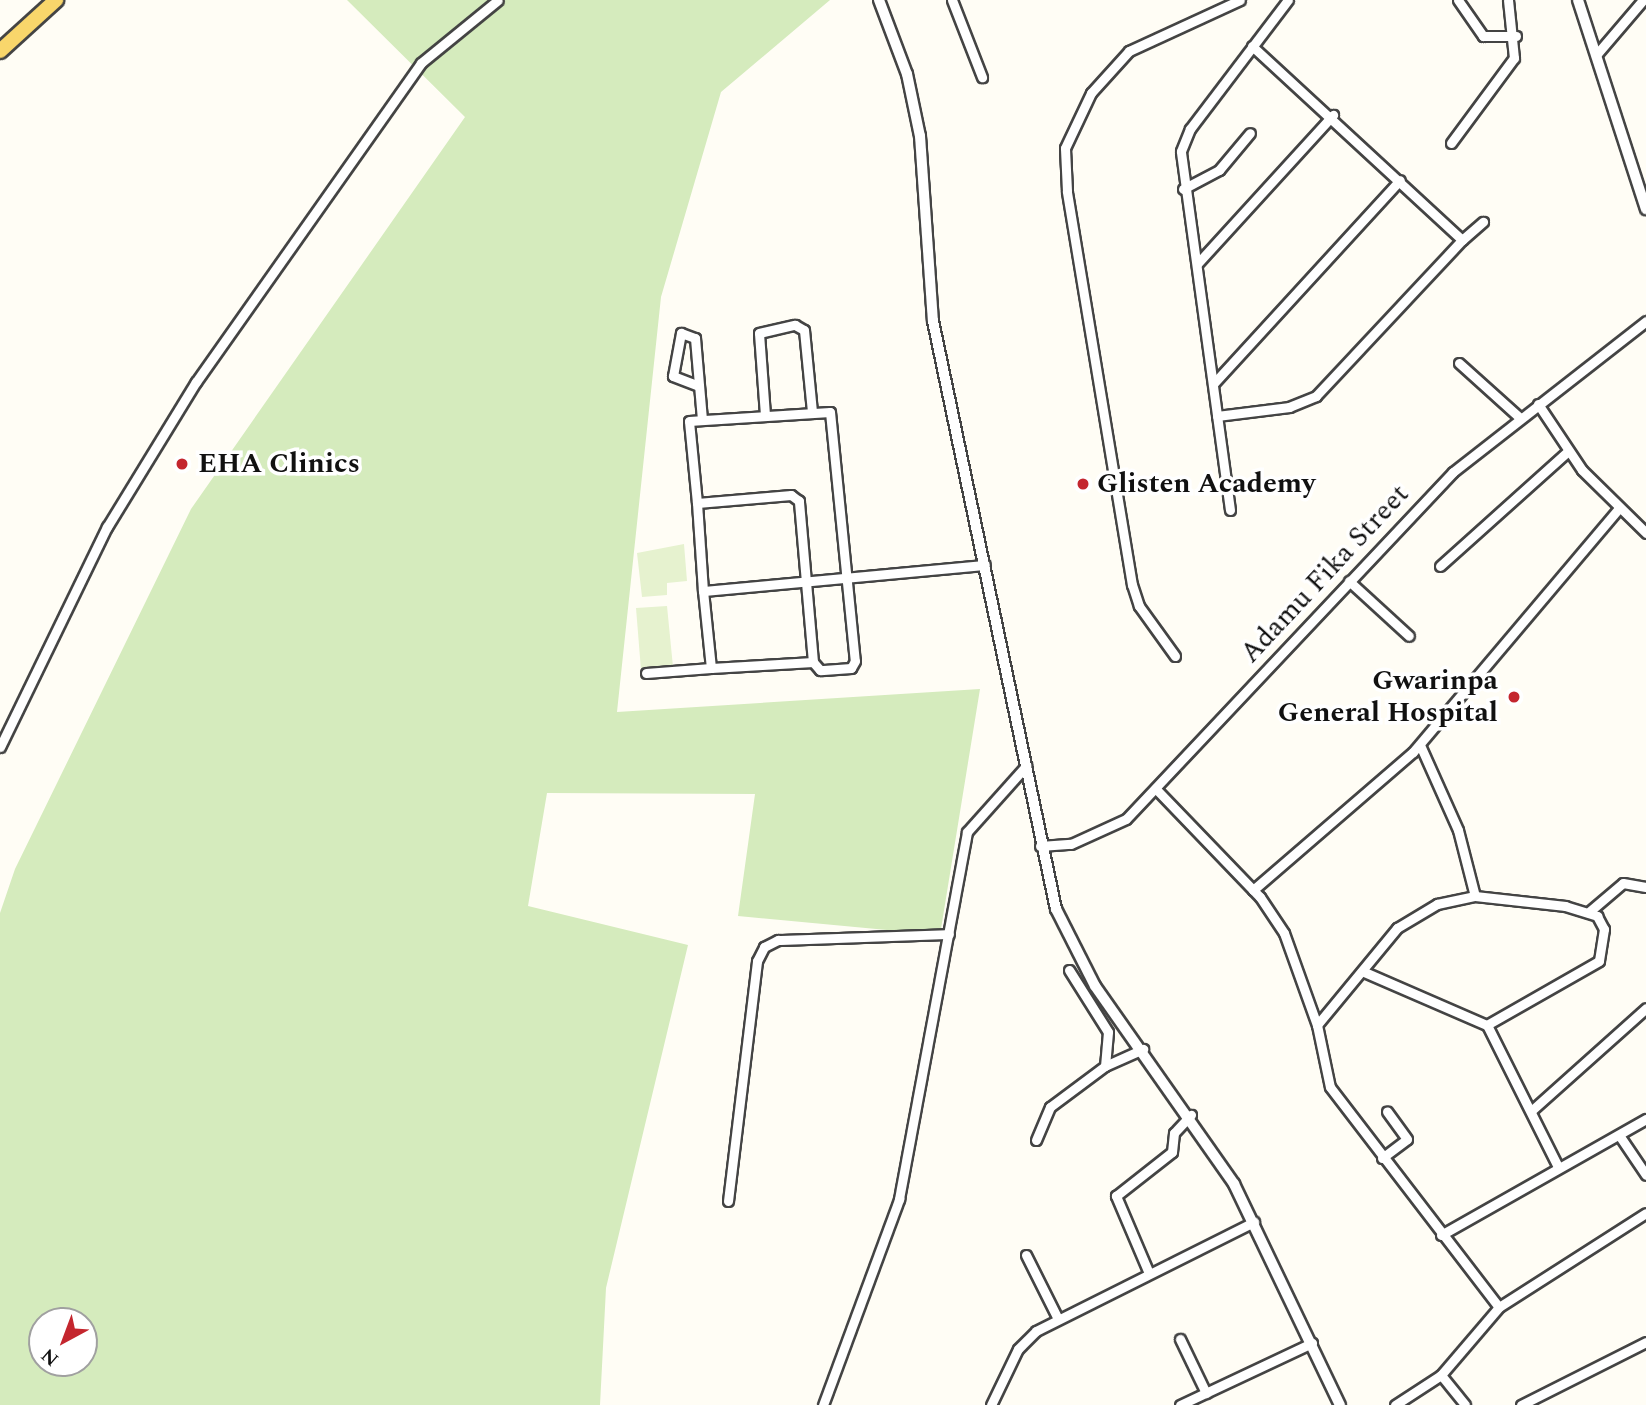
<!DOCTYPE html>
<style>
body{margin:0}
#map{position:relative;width:1646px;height:1405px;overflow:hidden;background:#fffdf5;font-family:Spectral,serif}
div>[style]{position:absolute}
.green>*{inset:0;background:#d5ebbd}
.pitch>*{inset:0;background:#e6f2cf}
.roads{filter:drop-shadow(2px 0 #444) drop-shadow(-2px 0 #444) drop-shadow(0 2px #444) drop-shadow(0 -2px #444)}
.minor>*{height:9px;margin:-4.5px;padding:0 4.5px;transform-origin:4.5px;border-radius:4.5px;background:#fff}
.tertiary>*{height:10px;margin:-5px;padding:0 5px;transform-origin:5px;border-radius:5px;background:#fff}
.primary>*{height:14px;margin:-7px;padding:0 7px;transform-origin:7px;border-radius:7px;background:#f9d66b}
.dots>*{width:19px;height:19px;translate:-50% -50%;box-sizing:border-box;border:4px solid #fff;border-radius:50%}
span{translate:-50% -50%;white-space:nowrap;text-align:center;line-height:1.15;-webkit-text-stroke:7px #fff;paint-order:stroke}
.poi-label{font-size:28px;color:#111;font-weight:700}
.left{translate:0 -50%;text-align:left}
.right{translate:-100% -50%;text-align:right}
.street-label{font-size:28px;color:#111}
.north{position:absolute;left:28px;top:1307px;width:70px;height:70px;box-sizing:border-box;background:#fff;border:2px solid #a0a0a0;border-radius:50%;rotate:221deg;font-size:19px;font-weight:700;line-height:28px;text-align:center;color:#111}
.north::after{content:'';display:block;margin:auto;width:24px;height:32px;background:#c4262e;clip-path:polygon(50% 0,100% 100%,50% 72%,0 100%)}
</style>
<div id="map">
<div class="green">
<div style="clip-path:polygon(evenodd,347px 0,830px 0,721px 92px,661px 297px,617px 712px,980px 689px,940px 935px,738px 916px,755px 794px,547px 793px,528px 906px,688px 945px,606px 1288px,600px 1405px,0 1405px,0 913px,15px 869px,191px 509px,465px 117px,347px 0,42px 1321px,84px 1321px,84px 1363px,42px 1363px,42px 1321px)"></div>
</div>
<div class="pitch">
<div style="clip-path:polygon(684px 544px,687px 581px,667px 583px,667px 595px,642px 597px,637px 553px)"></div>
<div style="clip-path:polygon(667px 606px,673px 667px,641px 670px,636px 608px)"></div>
</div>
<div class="roads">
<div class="minor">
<div style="left:952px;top:0;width:83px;rotate:68.7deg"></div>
<div style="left:1458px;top:0;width:44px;rotate:55.2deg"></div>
<div style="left:1483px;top:36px;width:33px"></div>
<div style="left:1252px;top:46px;width:286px;rotate:42.7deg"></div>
<div style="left:1462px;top:240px;width:28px;rotate:-41deg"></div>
<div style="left:1596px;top:55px;width:72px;rotate:-49.5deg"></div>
<div style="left:1451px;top:143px;width:106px;rotate:-53.5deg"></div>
<div style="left:1514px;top:58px;width:58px;rotate:-95.9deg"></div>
<div style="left:1183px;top:189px;width:41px;rotate:-27.8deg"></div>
<div style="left:1219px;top:170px;width:48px;rotate:-50deg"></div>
<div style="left:1197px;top:264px;width:202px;rotate:-47.6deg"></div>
<div style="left:1459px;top:363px;width:82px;rotate:42deg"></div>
<div style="left:1214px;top:383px;width:275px;rotate:-47.5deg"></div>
<div style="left:699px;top:386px;width:28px;rotate:-159deg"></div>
<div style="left:673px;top:376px;width:44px;rotate:-79.5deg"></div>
<div style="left:681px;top:333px;width:15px;rotate:20deg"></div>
<div style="left:695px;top:338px;width:82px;rotate:85.1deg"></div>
<div style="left:1538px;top:404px;width:79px;rotate:56.3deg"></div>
<div style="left:1582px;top:470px;width:90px;rotate:44.5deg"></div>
<div style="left:830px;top:412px;width:250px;rotate:84.3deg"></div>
<div style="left:855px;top:661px;width:8px;rotate:120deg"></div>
<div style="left:851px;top:668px;width:31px;rotate:176deg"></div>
<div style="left:820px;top:670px;width:11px;rotate:-131deg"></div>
<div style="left:813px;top:662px;width:162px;rotate:-95deg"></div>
<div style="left:799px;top:501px;width:10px;rotate:-143deg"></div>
<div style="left:791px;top:495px;width:94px;rotate:175.1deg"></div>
<div style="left:697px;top:503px;width:82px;rotate:-95.6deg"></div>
<div style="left:689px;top:421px;width:141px;rotate:-3.7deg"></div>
<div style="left:765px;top:415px;width:82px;rotate:-94.2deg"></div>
<div style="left:759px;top:333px;width:37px;rotate:-13deg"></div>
<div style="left:795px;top:325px;width:10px;rotate:29deg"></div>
<div style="left:804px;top:330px;width:81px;rotate:84.4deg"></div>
<div style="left:1217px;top:416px;width:73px;rotate:-7.1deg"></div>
<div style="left:1289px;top:407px;width:29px;rotate:-22deg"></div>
<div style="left:1316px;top:396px;width:214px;rotate:-46.9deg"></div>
<div style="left:697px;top:503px;width:88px;rotate:86.1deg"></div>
<div style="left:1230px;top:510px;width:362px;rotate:-97.8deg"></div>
<div style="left:1181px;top:151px;width:24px;rotate:-68deg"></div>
<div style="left:1190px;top:129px;width:162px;rotate:-52.8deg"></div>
<div style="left:1440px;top:566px;width:172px;rotate:-41.9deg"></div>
<div style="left:1349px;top:581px;width:81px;rotate:42.5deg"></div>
<div style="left:1175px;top:656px;width:62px;rotate:-125.8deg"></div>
<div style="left:1139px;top:606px;width:22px;rotate:-108deg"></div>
<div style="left:1132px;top:585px;width:399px;rotate:-99.4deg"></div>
<div style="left:1067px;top:191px;width:43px;rotate:-92.7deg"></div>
<div style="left:1065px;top:148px;width:61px;rotate:-64.7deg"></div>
<div style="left:1091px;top:93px;width:57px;rotate:-47.9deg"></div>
<div style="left:1129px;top:51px;width:122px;rotate:-24.7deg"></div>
<div style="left:813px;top:662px;width:102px;rotate:176.6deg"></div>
<div style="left:711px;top:668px;width:77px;rotate:-95.9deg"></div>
<div style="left:703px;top:591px;width:283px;rotate:-5.3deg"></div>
<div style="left:646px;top:673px;width:65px;rotate:-4.4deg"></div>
<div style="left:1420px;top:745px;width:93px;rotate:65.9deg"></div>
<div style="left:1458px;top:830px;width:68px;rotate:75.6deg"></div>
<div style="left:0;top:747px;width:245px;rotate:-64.1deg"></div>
<div style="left:107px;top:527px;width:170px;rotate:-58.5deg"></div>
<div style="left:196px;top:382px;width:390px;rotate:-54.8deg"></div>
<div style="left:421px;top:63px;width:99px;rotate:-39.3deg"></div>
<div style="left:1156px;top:789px;width:150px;rotate:46.1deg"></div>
<div style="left:1260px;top:897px;width:43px;rotate:56.3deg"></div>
<div style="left:1284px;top:933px;width:98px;rotate:70.3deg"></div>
<div style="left:1317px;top:1025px;width:63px;rotate:78.2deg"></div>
<div style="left:1330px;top:1087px;width:277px;rotate:52.5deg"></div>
<div style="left:1040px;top:846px;width:31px;rotate:-4deg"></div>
<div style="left:1071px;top:844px;width:60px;rotate:-24.4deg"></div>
<div style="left:1126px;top:819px;width:477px;rotate:-46.7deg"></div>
<div style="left:1453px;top:472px;width:245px;rotate:-38deg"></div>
<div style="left:1253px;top:890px;width:211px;rotate:-40.8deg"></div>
<div style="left:1413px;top:752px;width:318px;rotate:-49.8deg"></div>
<div style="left:1590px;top:911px;width:43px;rotate:-40.3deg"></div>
<div style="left:1623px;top:883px;width:23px;rotate:10deg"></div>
<div style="left:1069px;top:970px;width:73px;rotate:57.8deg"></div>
<div style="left:1108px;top:1032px;width:34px;rotate:95deg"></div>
<div style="left:1362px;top:971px;width:136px;rotate:23.4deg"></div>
<div style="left:1487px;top:1025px;width:157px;rotate:63.4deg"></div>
<div style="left:1317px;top:1025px;width:126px;rotate:-50.5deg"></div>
<div style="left:1397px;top:928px;width:47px;rotate:-31deg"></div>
<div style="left:1437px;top:904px;width:39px;rotate:-12deg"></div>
<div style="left:1475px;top:896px;width:91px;rotate:6.3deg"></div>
<div style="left:1565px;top:906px;width:34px;rotate:17deg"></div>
<div style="left:1597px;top:916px;width:15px;rotate:62deg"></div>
<div style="left:1604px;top:929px;width:32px;rotate:99deg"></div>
<div style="left:1599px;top:961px;width:129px;rotate:150.3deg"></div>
<div style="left:1531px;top:1111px;width:154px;rotate:-41.8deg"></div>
<div style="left:1619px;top:1135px;width:48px;rotate:56deg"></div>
<div style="left:1036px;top:1140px;width:36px;rotate:-67deg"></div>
<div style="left:1050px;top:1107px;width:69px;rotate:-36.7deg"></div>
<div style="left:1105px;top:1066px;width:42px;rotate:-24.1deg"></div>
<div style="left:1382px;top:1158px;width:31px;rotate:-37deg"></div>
<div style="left:1407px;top:1139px;width:34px;rotate:-126deg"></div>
<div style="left:728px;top:1201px;width:242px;rotate:-83.1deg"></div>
<div style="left:757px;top:961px;width:16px;rotate:-63deg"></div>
<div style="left:764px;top:947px;width:16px;rotate:-27deg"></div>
<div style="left:778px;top:940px;width:171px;rotate:-2deg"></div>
<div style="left:1441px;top:1235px;width:236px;rotate:-29.5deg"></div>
<div style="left:1026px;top:1255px;width:69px;rotate:63.4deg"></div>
<div style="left:1148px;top:1271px;width:82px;rotate:-113.1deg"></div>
<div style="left:1116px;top:1196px;width:71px;rotate:-38.2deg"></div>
<div style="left:1172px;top:1152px;width:19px;rotate:-84deg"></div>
<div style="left:1174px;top:1133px;width:25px;rotate:-47deg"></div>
<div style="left:1180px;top:1339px;width:60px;rotate:64.3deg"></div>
<div style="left:1441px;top:1375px;width:38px;rotate:51deg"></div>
<div style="left:823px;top:1405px;width:220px;rotate:-69.7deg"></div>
<div style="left:899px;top:1199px;width:373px;rotate:-79.5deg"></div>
<div style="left:967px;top:832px;width:89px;rotate:-48.2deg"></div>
<div style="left:991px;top:1405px;width:62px;rotate:-64.3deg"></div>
<div style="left:1018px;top:1349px;width:25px;rotate:-45deg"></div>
<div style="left:1036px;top:1331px;width:244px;rotate:-26.6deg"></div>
<div style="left:1180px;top:1405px;width:146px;rotate:-25.2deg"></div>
<div style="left:1395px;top:1405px;width:55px;rotate:-33.1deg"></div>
<div style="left:1441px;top:1375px;width:89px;rotate:-49.5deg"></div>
<div style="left:1499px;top:1307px;width:174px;rotate:-32.6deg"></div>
<div style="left:1521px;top:1405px;width:140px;rotate:-26.7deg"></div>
</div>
<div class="tertiary">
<div style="left:879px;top:0;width:79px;rotate:69.3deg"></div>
<div style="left:907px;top:74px;width:63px;rotate:78.2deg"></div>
<div style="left:920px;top:136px;width:185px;rotate:86deg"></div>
<div style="left:933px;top:321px;width:601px;rotate:78.19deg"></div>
<div style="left:1056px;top:909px;width:86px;rotate:63.1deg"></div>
<div style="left:1095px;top:986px;width:242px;rotate:54.9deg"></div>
<div style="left:1234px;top:1184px;width:245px;rotate:64.4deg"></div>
<div style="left:1578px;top:0;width:220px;rotate:72deg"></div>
</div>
<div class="primary">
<div style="left:0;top:51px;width:76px;rotate:-42.3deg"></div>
</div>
</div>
<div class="dots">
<div style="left:182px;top:464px;background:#c4262e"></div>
<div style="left:1083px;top:484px;background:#c4262e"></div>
<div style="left:1514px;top:697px;background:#c4262e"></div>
</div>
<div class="poi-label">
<span class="left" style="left:198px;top:464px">EHA Clinics</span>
<span class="left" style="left:1097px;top:484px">Glisten Academy</span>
<span class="right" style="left:1498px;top:697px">Gwarinpa<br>General Hospital</span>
</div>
<div class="street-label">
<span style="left:1325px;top:574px;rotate:-47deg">Adamu Fika Street</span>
</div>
<div class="north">N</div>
</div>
